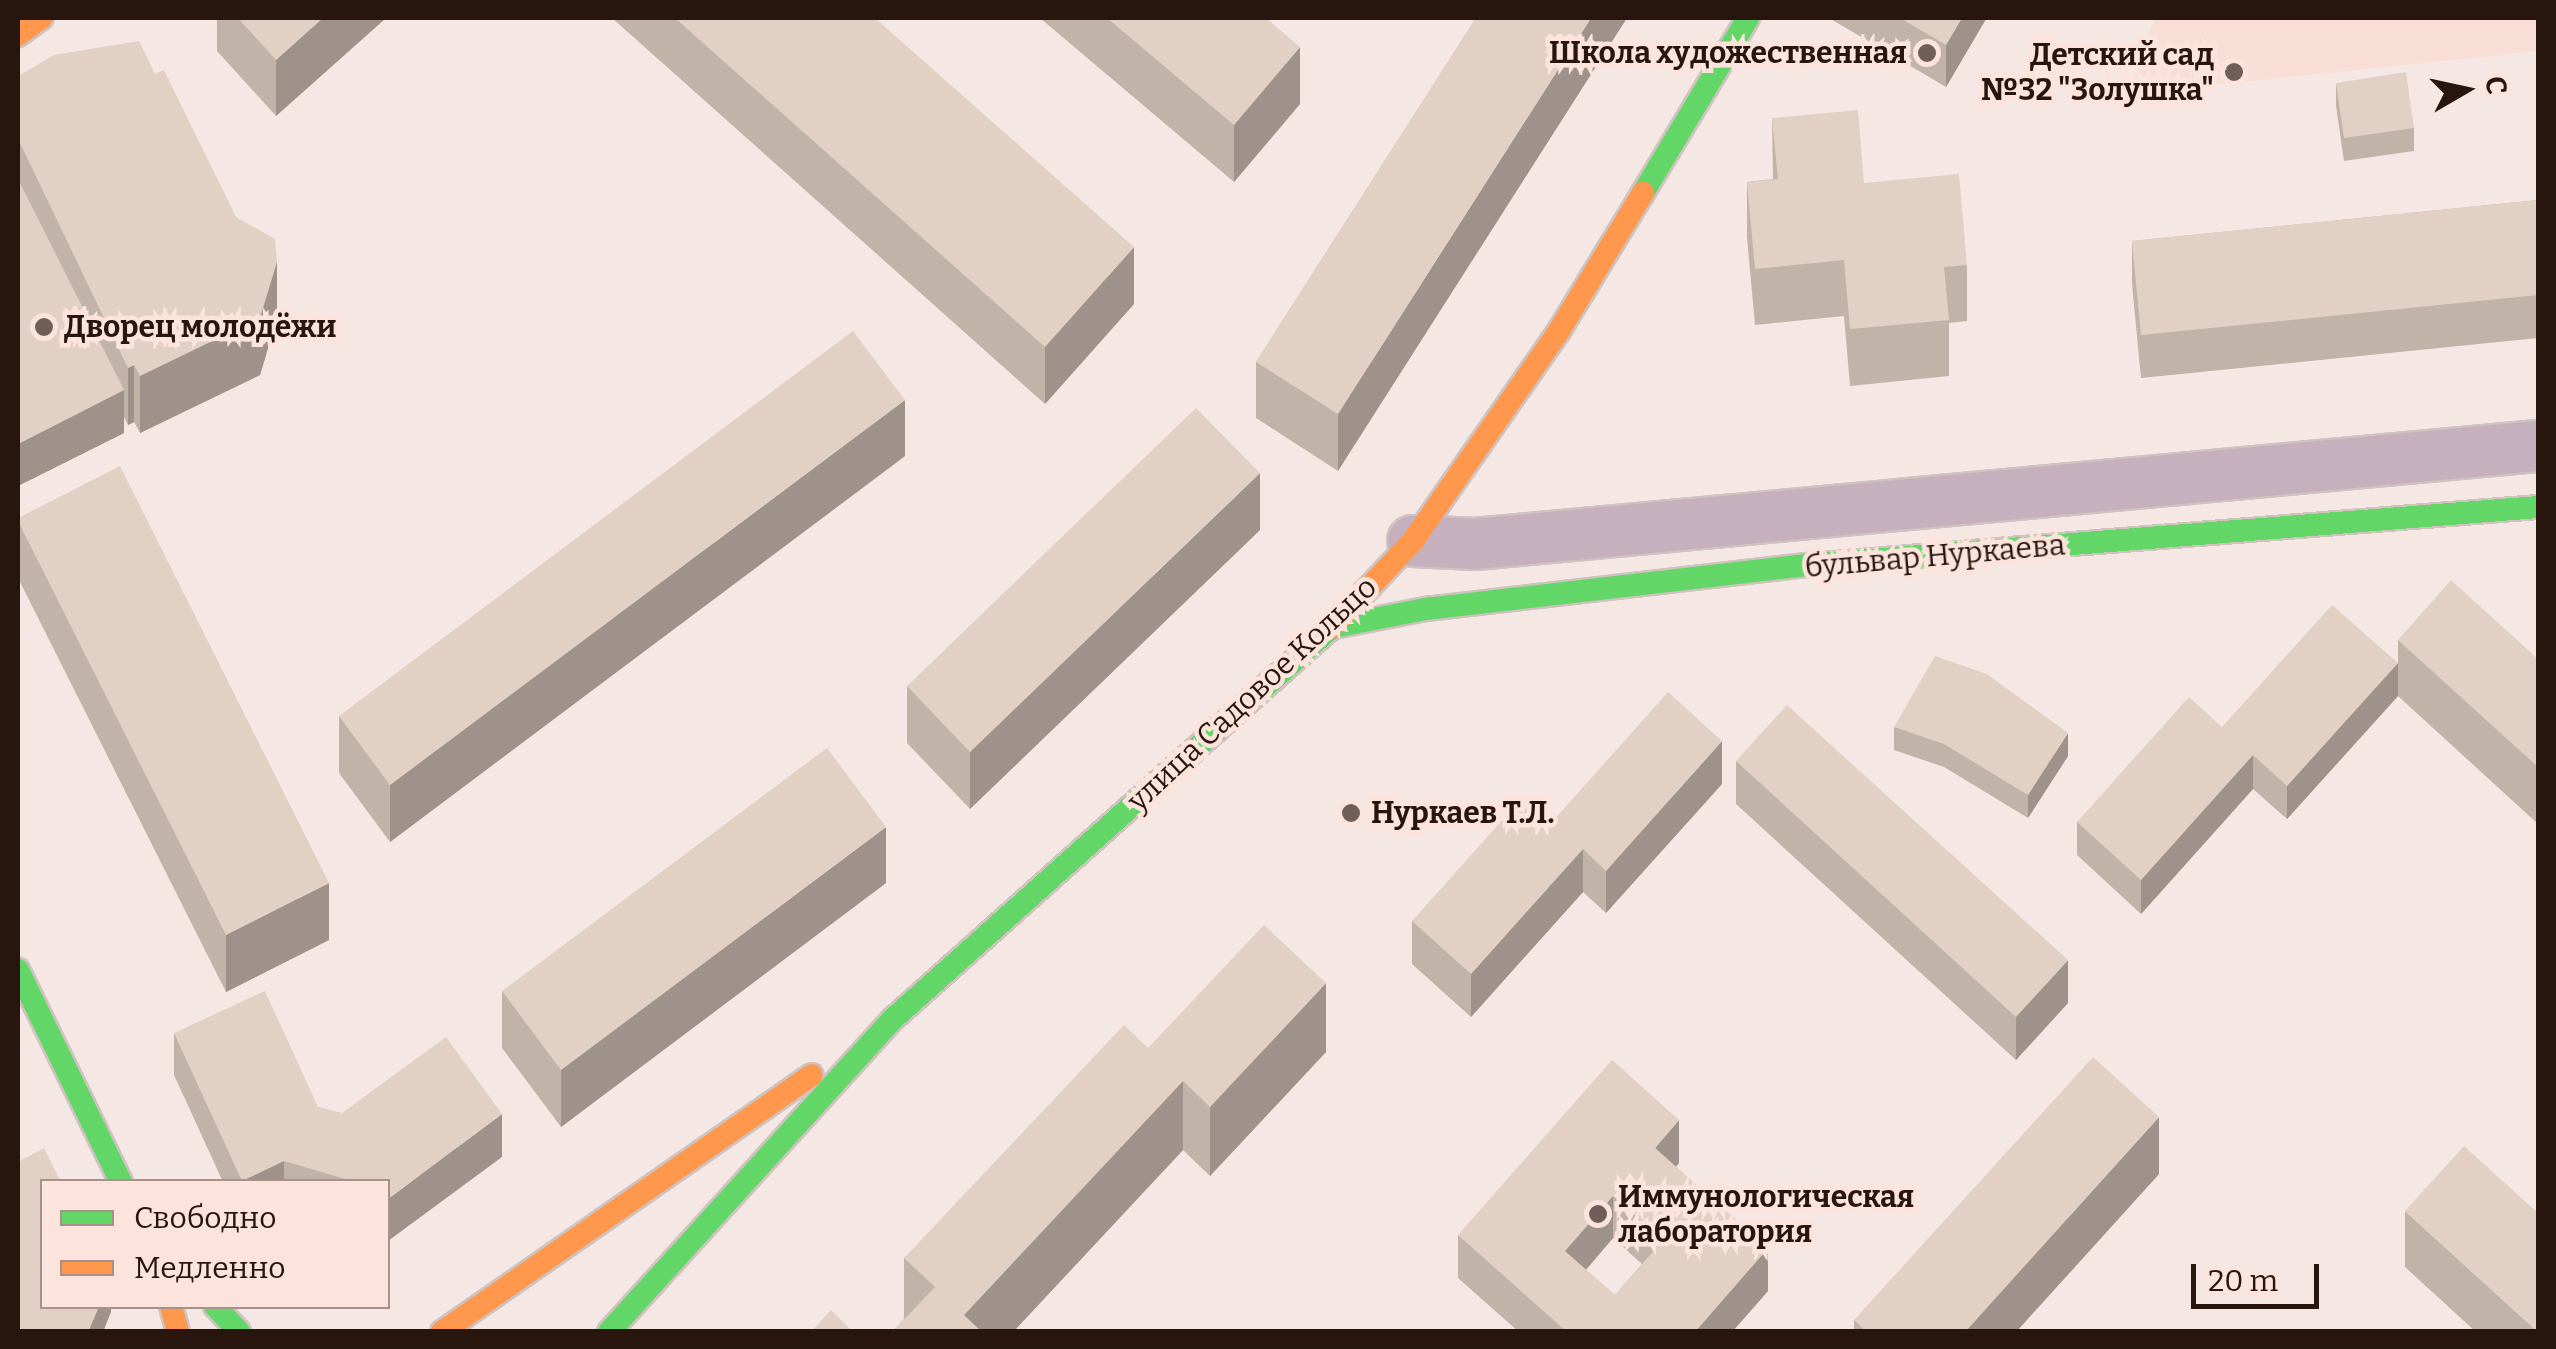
<!DOCTYPE html>
<meta charset="utf-8">
<style>
body{margin:0}
#map{position:relative;width:2556px;height:1349px;overflow:hidden;background:#f5e8e4;font-family:Bitter,serif}
div>[style]{position:absolute}
.built>*{inset:0;background:#f9ded5}
.roads{filter:drop-shadow(2px 0 #cec3bf) drop-shadow(-2px 0 #cec3bf) drop-shadow(0 2px #cec3bf) drop-shadow(0 -2px #cec3bf)}
.street>*{height:50px;margin:-25px;padding:0 25px;transform-origin:25px;border-radius:25px;background:#c6b0bd}
.fast>*{height:22px;margin:-11px;padding:0 11px;transform-origin:11px;border-radius:11px;background:#63d668}
.slow>*{height:22px;margin:-11px;padding:0 11px;transform-origin:11px;border-radius:11px;background:#ff974d}
.wall>*{inset:0;background:#c2b3a9}
.shaded-wall>*{inset:0;background:#9e928a}
.building>*{inset:0;background:#e2d0c5}
.dots>*{width:28px;height:28px;translate:-50% -50%;box-sizing:border-box;border:5px solid #fce4dd;border-radius:50%}
span{translate:-50% -50%;white-space:nowrap;text-align:center;line-height:1.15;-webkit-text-stroke:9px #fce4dd;paint-order:stroke}
.poi-label{font-size:30px;color:#28150e;font-weight:700}
.right{translate:-100% -50%;text-align:right}
.left{translate:0 -50%;text-align:left}
.street-label{font-size:30px;color:#28150e}
.frame{position:absolute;inset:0;border:20px solid #28150e;pointer-events:none}
.legend{position:absolute;left:40px;top:1179px;width:350px;height:130px;box-sizing:border-box;background:#fce4dd;border:2px solid #a7918a;margin:0;padding:12px 18px;list-style:none;font-size:30px;color:#28150e}
.legend li{display:flex;align-items:center;gap:20px;height:50px}
.legend b{width:50px;border:2px solid #a7918a}
.north{position:absolute;left:2416px;top:40px;width:100px;height:100px;-webkit-text-stroke:8px #fce4dd;paint-order:stroke;rotate:81deg;font-size:28px;font-weight:700;line-height:40px;text-align:center;color:#28150e}
.north::after{content:'';display:block;margin:auto;width:35px;height:45px;background:#28150e;clip-path:polygon(50% 0,100% 100%,50% 72%,0 100%)}
.scale{position:absolute;left:2191px;top:1264px;width:128px;height:45px;box-sizing:border-box;border:5px solid #28150e;border-top:0;padding-left:12px;font-size:30px;line-height:35px;white-space:nowrap;color:#28150e;-webkit-text-stroke:8px #fce4dd;paint-order:stroke}
</style>
<div id="map">
<div class="built">
<div style="clip-path:polygon(2155px 18px,2538px 18px,2538px 51px,2127px 94px)"></div>
</div>
<div class="roads">
<div class="street">
<div style="left:1413px;top:541px;width:62px;rotate:2.8deg"></div>
<div style="left:1475px;top:544px;width:1068px;rotate:-5.27deg"></div>
</div>
<div class="fast">
<div style="left:1643px;top:193px;width:204px;rotate:-59deg"></div>
<div style="left:1333px;top:627px;width:95px;rotate:-11deg"></div>
<div style="left:1426px;top:609px;width:385px;rotate:-6.6deg"></div>
<div style="left:1808px;top:565px;width:732px;rotate:-4.54deg"></div>
<div style="left:18px;top:970px;width:236px;rotate:64.1deg"></div>
<div style="left:215px;top:1306px;width:35px;rotate:47deg"></div>
<div style="left:609px;top:1332px;width:423px;rotate:-47.8deg"></div>
<div style="left:893px;top:1019px;width:587px;rotate:-41.76deg"></div>
</div>
<div class="slow">
<div style="left:18px;top:35px;width:29px;rotate:-36deg"></div>
<div style="left:1331px;top:628px;width:120px;rotate:-46.7deg"></div>
<div style="left:1413px;top:541px;width:256px;rotate:-55.2deg"></div>
<div style="left:1559px;top:331px;width:162px;rotate:-58.7deg"></div>
<div style="left:171px;top:1306px;width:27px;rotate:75deg"></div>
<div style="left:442px;top:1332px;width:450px;rotate:-34.8deg"></div>
</div>
</div>
<div class="wall">
<div style="clip-path:polygon(217px 18px,386px 18px,276px 116px,217px 51px)"></div>
<div style="clip-path:polygon(612px 18px,875px 18px,1134px 304px,1045px 404px)"></div>
<div style="clip-path:polygon(1040px 18px,1266px 18px,1300px 104px,1234px 182px)"></div>
<div style="clip-path:polygon(1476px 18px,1338px 471px,1256px 418px,1256px 362px)"></div>
<div style="clip-path:polygon(1829px 18px,1986px 18px,1986px 19px,1946px 87px)"></div>
<div style="clip-path:polygon(155px 74px,277px 318px,260px 375px,140px 433px,134px 422px,128px 425px,124px 417px,124px 433px,18px 486px,18px 76px)"></div>
<div style="clip-path:polygon(2336px 83px,2414px 128px,2414px 151px,2344px 161px,2336px 106px)"></div>
<div style="clip-path:polygon(1772px 118px,1864px 183px,1967px 265px,1967px 321px,1949px 323px,1949px 376px,1850px 386px,1844px 316px,1755px 325px,1747px 238px,1747px 182px,1773px 179px)"></div>
<div style="clip-path:polygon(2538px 200px,2538px 338px,2141px 378px,2132px 284px,2132px 241px)"></div>
<div style="clip-path:polygon(905px 456px,390px 842px,339px 773px,339px 716px)"></div>
<div style="clip-path:polygon(18px 518px,329px 940px,226px 992px,18px 578px)"></div>
<div style="clip-path:polygon(1260px 530px,970px 809px,907px 743px,907px 686px)"></div>
<div style="clip-path:polygon(2398px 640px,2538px 659px,2538px 824px,2398px 696px,2287px 819px,2253px 789px,2141px 914px,2077px 855px,2077px 822px,2222px 727px,2398px 663px)"></div>
<div style="clip-path:polygon(1894px 727px,2068px 756px,2028px 818px,1944px 767px,1894px 750px)"></div>
<div style="clip-path:polygon(1736px 761px,2068px 1003px,2016px 1060px,1736px 804px)"></div>
<div style="clip-path:polygon(1722px 784px,1606px 913px,1583px 892px,1471px 1017px,1412px 964px,1412px 921px,1552px 822px)"></div>
<div style="clip-path:polygon(886px 883px,561px 1127px,502px 1048px,502px 991px)"></div>
<div style="clip-path:polygon(174px 1033px,318px 1107px,502px 1157px,388px 1182px,223px 1182px,174px 1075px)"></div>
<div style="clip-path:polygon(1148px 1048px,1326px 1052px,1210px 1176px,1183px 1150px,1013px 1332px,892px 1332px,904px 1319px,904px 1258px)"></div>
<div style="clip-path:polygon(evenodd,1679px 1163px,1676px 1167px,1768px 1291px,1732px 1332px,1519px 1332px,1458px 1278px,1458px 1235px,1679px 1163px,1613px 1238px,1642px 1264px,1615px 1295px,1586px 1270px,1613px 1238px)"></div>
<div style="clip-path:polygon(2159px 1174px,2016px 1332px,1854px 1332px,1854px 1320px)"></div>
<div style="clip-path:polygon(2405px 1211px,2538px 1332px,2476px 1332px,2405px 1267px)"></div>
</div>
<div class="shaded-wall">
<div style="clip-path:polygon(323px 18px,386px 18px,276px 116px,276px 60px)"></div>
<div style="clip-path:polygon(1591px 18px,1627px 18px,1338px 471px,1338px 414px)"></div>
<div style="clip-path:polygon(1962px 18px,1986px 18px,1986px 19px,1946px 87px,1946px 45px)"></div>
<div style="clip-path:polygon(1300px 47px,1300px 104px,1234px 182px,1234px 125px)"></div>
<div style="clip-path:polygon(20px 143px,20px 199px,18px 200px,18px 144px)"></div>
<div style="clip-path:polygon(1134px 247px,1134px 304px,1045px 404px,1045px 347px)"></div>
<div style="clip-path:polygon(277px 262px,277px 318px,260px 375px,140px 433px,140px 376px)"></div>
<div style="clip-path:polygon(134px 365px,134px 422px,128px 425px,128px 368px)"></div>
<div style="clip-path:polygon(124px 390px,124px 433px,18px 486px,18px 444px)"></div>
<div style="clip-path:polygon(905px 400px,905px 456px,390px 842px,390px 785px)"></div>
<div style="clip-path:polygon(1260px 473px,1260px 530px,970px 809px,970px 752px)"></div>
<div style="clip-path:polygon(2398px 663px,2398px 696px,2287px 819px,2287px 786px)"></div>
<div style="clip-path:polygon(2068px 733px,2068px 756px,2028px 818px,2028px 795px)"></div>
<div style="clip-path:polygon(1722px 741px,1722px 784px,1606px 913px,1606px 871px)"></div>
<div style="clip-path:polygon(2253px 755px,2253px 789px,2141px 914px,2141px 880px)"></div>
<div style="clip-path:polygon(886px 827px,886px 883px,561px 1127px,561px 1070px)"></div>
<div style="clip-path:polygon(1583px 849px,1583px 892px,1471px 1017px,1471px 974px)"></div>
<div style="clip-path:polygon(329px 883px,329px 940px,226px 992px,226px 935px)"></div>
<div style="clip-path:polygon(2068px 960px,2068px 1003px,2016px 1060px,2016px 1017px)"></div>
<div style="clip-path:polygon(1326px 983px,1326px 1052px,1210px 1176px,1210px 1107px)"></div>
<div style="clip-path:polygon(1183px 1081px,1183px 1150px,1013px 1332px,964px 1332px,964px 1315px)"></div>
<div style="clip-path:polygon(502px 1114px,502px 1157px,388px 1241px,388px 1199px)"></div>
<div style="clip-path:polygon(2159px 1117px,2159px 1174px,2016px 1332px,1965px 1332px)"></div>
<div style="clip-path:polygon(1679px 1120px,1679px 1163px,1655px 1191px,1655px 1148px)"></div>
<div style="clip-path:polygon(284px 1161px,284px 1182px,242px 1182px,242px 1181px)"></div>
<div style="clip-path:polygon(1613px 1196px,1613px 1238px,1565px 1294px,1565px 1251px)"></div>
<div style="clip-path:polygon(1768px 1248px,1768px 1291px,1732px 1332px,1695px 1332px)"></div>
<div style="clip-path:polygon(99px 1306px,111px 1306px,111px 1312px,103px 1332px,88px 1332px)"></div>
</div>
<div class="building">
<div style="clip-path:polygon(238px 18px,323px 18px,276px 60px)"></div>
<div style="clip-path:polygon(675px 18px,875px 18px,1134px 247px,1045px 347px)"></div>
<div style="clip-path:polygon(1107px 18px,1266px 18px,1300px 47px,1234px 125px)"></div>
<div style="clip-path:polygon(1476px 18px,1591px 18px,1338px 414px,1256px 362px)"></div>
<div style="clip-path:polygon(1900px 18px,1962px 18px,1946px 45px)"></div>
<div style="clip-path:polygon(139px 41px,155px 74px,164px 70px,236px 217px,275px 239px,277px 262px,260px 318px,140px 376px,134px 365px,128px 368px,20px 143px,18px 144px,18px 76px,54px 55px)"></div>
<div style="clip-path:polygon(2406px 72px,2414px 128px,2344px 138px,2336px 83px)"></div>
<div style="clip-path:polygon(1858px 110px,1864px 183px,1959px 174px,1967px 265px,1944px 267px,1949px 320px,1850px 329px,1844px 260px,1755px 269px,1747px 182px,1778px 179px,1772px 118px)"></div>
<div style="clip-path:polygon(18px 179px,124px 390px,18px 444px)"></div>
<div style="clip-path:polygon(2538px 200px,2538px 295px,2141px 335px,2132px 241px)"></div>
<div style="clip-path:polygon(853px 331px,905px 400px,390px 785px,339px 716px)"></div>
<div style="clip-path:polygon(1196px 408px,1260px 473px,970px 752px,907px 686px)"></div>
<div style="clip-path:polygon(120px 466px,329px 883px,226px 935px,18px 521px,18px 518px)"></div>
<div style="clip-path:polygon(2451px 580px,2538px 659px,2538px 767px,2398px 640px)"></div>
<div style="clip-path:polygon(2332px 605px,2398px 663px,2287px 786px,2253px 755px,2141px 880px,2077px 822px,2189px 697px,2222px 727px)"></div>
<div style="clip-path:polygon(1935px 656px,1987px 674px,2068px 733px,2028px 795px,1944px 744px,1894px 727px)"></div>
<div style="clip-path:polygon(1668px 692px,1722px 741px,1606px 871px,1583px 849px,1471px 974px,1412px 921px,1523px 797px,1552px 822px)"></div>
<div style="clip-path:polygon(1787px 705px,2068px 960px,2016px 1017px,1736px 761px)"></div>
<div style="clip-path:polygon(827px 748px,886px 827px,561px 1070px,502px 991px)"></div>
<div style="clip-path:polygon(1264px 925px,1326px 983px,1210px 1107px,1183px 1081px,964px 1315px,982px 1332px,892px 1332px,935px 1287px,904px 1258px,1124px 1025px,1148px 1048px)"></div>
<div style="clip-path:polygon(265px 991px,318px 1107px,342px 1113px,446px 1037px,502px 1114px,388px 1199px,388px 1182px,356px 1182px,284px 1161px,242px 1181px,174px 1033px)"></div>
<div style="clip-path:polygon(2093px 1057px,2159px 1117px,1965px 1332px,1867px 1332px,1854px 1320px)"></div>
<div style="clip-path:polygon(evenodd,1612px 1060px,1679px 1120px,1655px 1148px,1768px 1248px,1695px 1332px,1567px 1332px,1458px 1235px,1612px 1060px,1613px 1196px,1663px 1240px,1615px 1295px,1565px 1251px,1613px 1196px)"></div>
<div style="clip-path:polygon(2464px 1146px,2538px 1213px,2538px 1332px,2405px 1211px)"></div>
<div style="clip-path:polygon(44px 1148px,61px 1182px,42px 1182px,42px 1306px,99px 1306px,88px 1332px,18px 1332px,18px 1162px)"></div>
<div style="clip-path:polygon(831px 1310px,853px 1332px,811px 1332px)"></div>
</div>
<div class="dots">
<div style="left:1927px;top:53px;background:#705f59"></div>
<div style="left:2234px;top:72px;background:#705f59"></div>
<div style="left:44px;top:327px;background:#705f59"></div>
<div style="left:1351px;top:813px;background:#705f59"></div>
<div style="left:1598px;top:1214px;background:#705f59"></div>
</div>
<div class="poi-label">
<span class="right" style="left:1907px;top:53px">Школа художественная</span>
<span class="right" style="left:2214px;top:72px">Детский сад<br>№32 "Золушка"</span>
<span class="left" style="left:64px;top:327px">Дворец молодёжи</span>
<span class="left" style="left:1371px;top:813px">Нуркаев Т.Л.</span>
<span class="left" style="left:1618px;top:1214px">Иммунологическая<br>лаборатория</span>
</div>
<div class="street-label">
<span style="left:1935px;top:556px;rotate:-5deg">бульвар Нуркаева</span>
<span style="left:1252px;top:694px;rotate:-43deg">улица Садовое Кольцо</span>
</div>
<div class="frame"></div>
<ul class="legend">
<li><b style="height:12px;background:#63d668"></b>Свободно</li>
<li><b style="height:12px;background:#ff974d"></b>Медленно</li>
</ul>
<div class="north">С</div>
<div class="scale">20 m</div>
</div>
